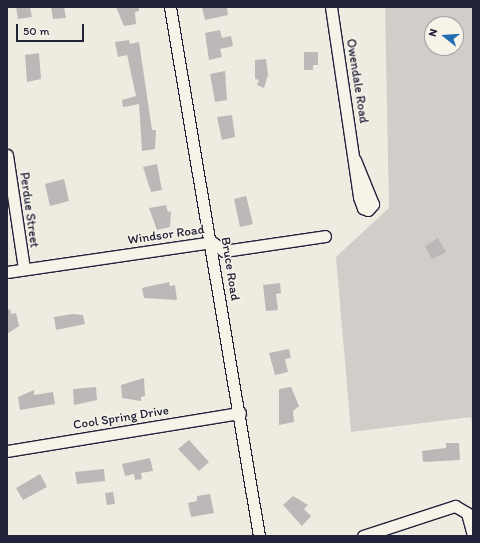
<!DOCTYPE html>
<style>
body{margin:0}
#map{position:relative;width:480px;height:543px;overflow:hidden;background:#eeebe1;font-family:Itim,sans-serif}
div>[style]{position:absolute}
.green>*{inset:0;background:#d1cdc9}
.building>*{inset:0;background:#bbb8b7}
.roads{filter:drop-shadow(1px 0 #22223b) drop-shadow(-1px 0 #22223b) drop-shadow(0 1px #22223b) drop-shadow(0 -1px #22223b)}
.minor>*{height:11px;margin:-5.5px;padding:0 5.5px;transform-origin:5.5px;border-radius:5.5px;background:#f7f3e8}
span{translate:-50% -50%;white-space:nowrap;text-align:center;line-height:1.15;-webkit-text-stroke:3px #f7f3e8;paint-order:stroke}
.street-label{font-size:13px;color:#22223b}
.frame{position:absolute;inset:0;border:8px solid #22223b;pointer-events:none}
.north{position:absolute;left:424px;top:16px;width:40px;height:40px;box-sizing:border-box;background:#f7f3e8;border:1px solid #a29fa3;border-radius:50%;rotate:287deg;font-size:11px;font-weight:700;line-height:16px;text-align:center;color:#22223b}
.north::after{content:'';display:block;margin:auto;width:14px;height:18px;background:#1f6fb2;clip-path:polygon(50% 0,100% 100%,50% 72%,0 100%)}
.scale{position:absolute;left:16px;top:24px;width:68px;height:18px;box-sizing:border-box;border:2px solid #22223b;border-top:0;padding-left:5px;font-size:12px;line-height:14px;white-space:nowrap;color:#22223b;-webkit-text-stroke:3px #f7f3e8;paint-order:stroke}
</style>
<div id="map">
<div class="green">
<div style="clip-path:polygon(evenodd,385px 7px,473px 7px,473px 429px,471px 417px,351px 432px,336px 257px,389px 208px,385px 7px,432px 24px,456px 24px,456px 48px,432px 48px,432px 24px)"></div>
</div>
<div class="building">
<div style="clip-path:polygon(16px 7px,30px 7px,32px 17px,18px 19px)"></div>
<div style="clip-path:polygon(51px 7px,64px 7px,66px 18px,53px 19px)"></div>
<div style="clip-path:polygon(116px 7px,139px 7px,139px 11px,135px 12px,136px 24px,124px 26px)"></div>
<div style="clip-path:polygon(202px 7px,227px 7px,228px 15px,205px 20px)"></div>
<div style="clip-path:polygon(220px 30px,222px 38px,231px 36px,233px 46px,220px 49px,222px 57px,209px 60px,205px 33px)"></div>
<div style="clip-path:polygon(129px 40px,130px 44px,139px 42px,152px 130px,156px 130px,155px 149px,142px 151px,139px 104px,123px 107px,122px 100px,136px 96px,127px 55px,118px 57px,115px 42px)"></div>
<div style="clip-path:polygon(304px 52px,318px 52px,318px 65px,313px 65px,313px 70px,304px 70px)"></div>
<div style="clip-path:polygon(39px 53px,41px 79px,27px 82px,25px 55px)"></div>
<div style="clip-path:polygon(266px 59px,268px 75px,264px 88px,257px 85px,259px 80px,255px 79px,255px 60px)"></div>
<div style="clip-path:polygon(225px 71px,227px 100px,215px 102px,210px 74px)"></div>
<div style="clip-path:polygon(232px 115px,235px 137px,222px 140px,217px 117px)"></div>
<div style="clip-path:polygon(157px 164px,162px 190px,151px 192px,143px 167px)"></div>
<div style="clip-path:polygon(64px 179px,69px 201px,50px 206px,45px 184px)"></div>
<div style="clip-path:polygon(246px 196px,253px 224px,240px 227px,234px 199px)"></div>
<div style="clip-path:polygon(166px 205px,168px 212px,171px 211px,170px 227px,157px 230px,149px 208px)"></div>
<div style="clip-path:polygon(438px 238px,446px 252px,432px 259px,425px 246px)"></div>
<div style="clip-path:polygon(169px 282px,170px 286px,175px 285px,177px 300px,144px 298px,142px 288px)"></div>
<div style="clip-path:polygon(280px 283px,281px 293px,276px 294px,278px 310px,266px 311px,263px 285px)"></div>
<div style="clip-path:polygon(10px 309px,11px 314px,16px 313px,19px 326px,7px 334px,7px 310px)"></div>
<div style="clip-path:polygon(73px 314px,83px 315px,85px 324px,56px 330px,54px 317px)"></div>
<div style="clip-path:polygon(289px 349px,291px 358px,285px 359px,288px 372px,275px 375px,269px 353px)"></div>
<div style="clip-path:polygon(144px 378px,145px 396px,141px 397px,141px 401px,122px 398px,121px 385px)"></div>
<div style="clip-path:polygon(96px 387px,97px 400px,74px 405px,73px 389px)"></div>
<div style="clip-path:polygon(291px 387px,299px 406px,293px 411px,294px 422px,279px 425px,279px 389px)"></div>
<div style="clip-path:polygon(34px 390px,34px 395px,53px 392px,55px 404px,20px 410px,18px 397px)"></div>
<div style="clip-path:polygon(189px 440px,209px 462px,199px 471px,178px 449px)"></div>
<div style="clip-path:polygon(446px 443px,459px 443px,460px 460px,423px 462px,422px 451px,446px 448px)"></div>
<div style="clip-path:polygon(150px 458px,153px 471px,141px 473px,142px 479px,135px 480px,134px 474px,125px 476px,122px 464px)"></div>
<div style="clip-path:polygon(104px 469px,105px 481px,77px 484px,75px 472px)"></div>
<div style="clip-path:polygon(40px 474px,47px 487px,23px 500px,16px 488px)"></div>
<div style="clip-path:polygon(113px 492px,115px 504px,107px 505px,105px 493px)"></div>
<div style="clip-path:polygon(210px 494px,214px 513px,191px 517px,188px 503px,197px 501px,197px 496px)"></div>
<div style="clip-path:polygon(293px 496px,308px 505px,304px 509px,311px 516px,302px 526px,283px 505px)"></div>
</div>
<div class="roads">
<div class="minor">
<div style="left:170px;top:7px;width:536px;rotate:80.45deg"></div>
<div style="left:331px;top:7px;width:192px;rotate:81.6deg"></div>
<div style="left:359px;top:197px;width:12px;rotate:70deg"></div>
<div style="left:363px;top:208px;width:5px;rotate:22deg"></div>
<div style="left:368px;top:210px;width:8px;rotate:-50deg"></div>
<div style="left:373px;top:204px;width:48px;rotate:-112.2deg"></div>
<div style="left:7px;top:155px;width:115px;rotate:81.5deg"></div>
<div style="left:7px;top:272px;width:207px;rotate:-8.3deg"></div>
<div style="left:212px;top:242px;width:15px;rotate:37deg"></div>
<div style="left:224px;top:251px;width:102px;rotate:-8.4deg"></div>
<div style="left:7px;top:451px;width:236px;rotate:-9.3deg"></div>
<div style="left:363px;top:536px;width:97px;rotate:-18.1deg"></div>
<div style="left:455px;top:506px;width:14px;rotate:30deg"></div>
<div style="left:467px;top:513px;width:24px;rotate:75deg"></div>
</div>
</div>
<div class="street-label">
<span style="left:357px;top:81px;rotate:81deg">Owendale Road</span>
<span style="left:29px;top:210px;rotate:82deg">Perdue Street</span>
<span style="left:166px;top:235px;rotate:-8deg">Windsor Road</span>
<span style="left:230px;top:269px;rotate:81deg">Bruce Road</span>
<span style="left:121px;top:418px;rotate:-9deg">Cool Spring Drive</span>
</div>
<div class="frame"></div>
<div class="north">N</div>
<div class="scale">50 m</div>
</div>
